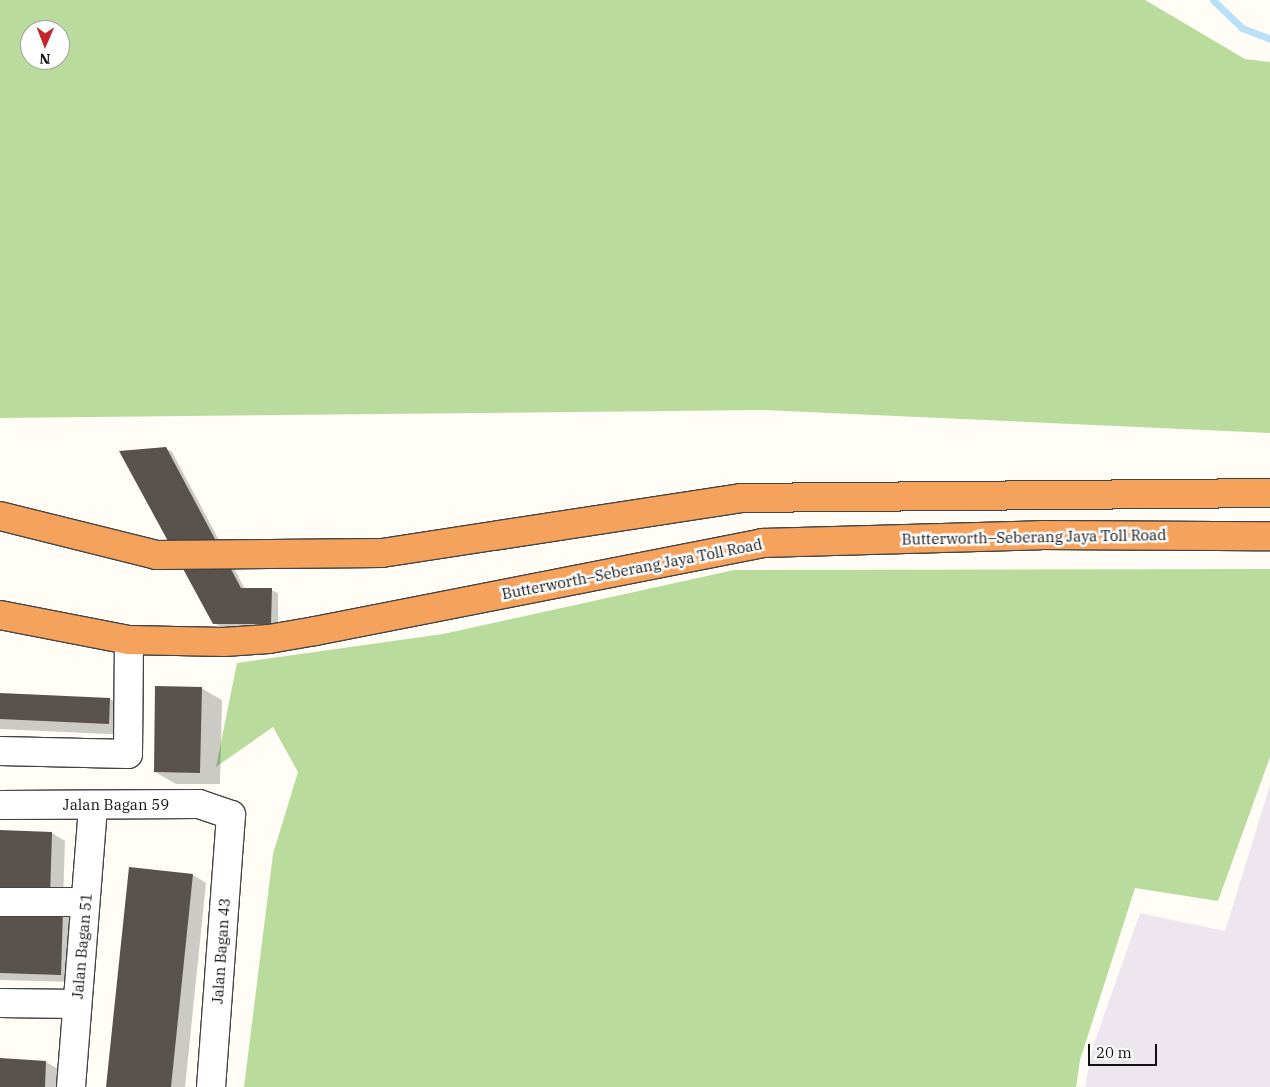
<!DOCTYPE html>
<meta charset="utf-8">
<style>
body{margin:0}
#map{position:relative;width:1270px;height:1087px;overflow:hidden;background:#fffdf5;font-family:"IBM Plex Serif",serif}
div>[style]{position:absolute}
.industrial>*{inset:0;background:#eee6ef}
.forest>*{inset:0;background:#b9dc9c}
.shadow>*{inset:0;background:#0003}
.stream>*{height:7px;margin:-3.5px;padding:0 3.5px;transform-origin:3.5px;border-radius:3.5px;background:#b9e0f7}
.building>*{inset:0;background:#5a524d}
.roads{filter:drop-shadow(1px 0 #444) drop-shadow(-1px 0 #444) drop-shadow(0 1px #444) drop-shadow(0 -1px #444)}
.minor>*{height:28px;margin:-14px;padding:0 14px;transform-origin:14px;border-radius:14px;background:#fff}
.highway>*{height:28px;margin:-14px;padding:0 14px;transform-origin:14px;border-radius:14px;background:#f5a25d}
span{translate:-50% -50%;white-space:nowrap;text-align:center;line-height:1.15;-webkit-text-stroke:5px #fff;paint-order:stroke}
.street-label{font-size:15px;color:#111}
.north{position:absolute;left:20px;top:20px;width:50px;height:50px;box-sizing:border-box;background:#fff;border:1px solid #a0a0a0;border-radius:50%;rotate:181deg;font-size:14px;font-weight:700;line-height:20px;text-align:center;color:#111}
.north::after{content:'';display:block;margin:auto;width:18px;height:22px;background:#c4262e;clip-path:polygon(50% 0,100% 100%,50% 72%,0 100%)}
.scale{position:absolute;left:1088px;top:1044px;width:69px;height:22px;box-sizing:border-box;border:2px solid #111;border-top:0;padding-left:6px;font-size:15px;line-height:18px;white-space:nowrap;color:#111;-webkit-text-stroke:4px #fff;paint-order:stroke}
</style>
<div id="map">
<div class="industrial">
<div style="clip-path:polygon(1270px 785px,1270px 1087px,1085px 1087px,1093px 1046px,1140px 913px,1225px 931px)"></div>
</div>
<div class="forest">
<div style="clip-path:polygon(evenodd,0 0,1145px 0,1245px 59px,1270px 62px,1270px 433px,763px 410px,0 418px,0 0,30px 30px,60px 30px,60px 60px,30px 60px,30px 30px)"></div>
<div style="clip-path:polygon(1270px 569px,1270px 757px,1218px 901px,1135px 888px,1080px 1060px,1076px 1087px,244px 1087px,273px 854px,298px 772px,273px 727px,216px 767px,237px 663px,443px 634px,734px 570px)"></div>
</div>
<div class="shadow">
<div style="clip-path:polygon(166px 448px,172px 452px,245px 589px,271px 590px,278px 593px,278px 627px,221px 627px,214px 623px)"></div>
<div style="clip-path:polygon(201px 688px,222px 700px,220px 784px,176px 784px,155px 772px)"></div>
<div style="clip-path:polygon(0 694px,110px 699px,131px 711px,129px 735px,0 729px)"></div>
<div style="clip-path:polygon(0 831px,52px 833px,65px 841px,63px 904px)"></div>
<div style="clip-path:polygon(193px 875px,206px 883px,185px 1087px,107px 1087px)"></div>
<div style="clip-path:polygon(0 911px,63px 911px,76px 919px,75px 982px,0 980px)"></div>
<div style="clip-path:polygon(0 1060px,46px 1062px,60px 1070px,59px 1087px,0 1087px)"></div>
</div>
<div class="stream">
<div style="left:1213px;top:0;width:40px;rotate:44deg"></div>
<div style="left:1242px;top:28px;width:30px;rotate:21deg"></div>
</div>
<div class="building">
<div style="clip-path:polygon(166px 447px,241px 588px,272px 588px,271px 624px,213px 624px,119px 451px)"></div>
<div style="clip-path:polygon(155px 686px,202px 687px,200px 773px,154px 772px)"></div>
<div style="clip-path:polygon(0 693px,110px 698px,109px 724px,0 719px)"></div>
<div style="clip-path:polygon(0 830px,52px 832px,50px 896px,0 894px)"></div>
<div style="clip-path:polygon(129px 867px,193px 874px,171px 1087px,106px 1087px)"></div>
<div style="clip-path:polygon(0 910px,63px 910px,61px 975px,0 973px)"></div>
<div style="clip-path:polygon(0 1058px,46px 1061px,45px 1087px,0 1087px)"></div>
</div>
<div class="roads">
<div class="minor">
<div style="left:0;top:751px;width:128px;rotate:1.3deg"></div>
<div style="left:128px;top:754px;width:114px;rotate:-89.5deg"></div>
<div style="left:0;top:805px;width:199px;rotate:-0.3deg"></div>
<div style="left:199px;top:804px;width:34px;rotate:19deg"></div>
<div style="left:231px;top:815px;width:273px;rotate:94.2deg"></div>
<div style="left:0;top:902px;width:85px"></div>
<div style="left:0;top:1003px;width:77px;rotate:0.7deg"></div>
<div style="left:71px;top:1087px;width:283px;rotate:-85.5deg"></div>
</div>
<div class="highway">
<div style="left:0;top:516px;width:161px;rotate:14deg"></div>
<div style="left:156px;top:555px;width:226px;rotate:-0.5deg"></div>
<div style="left:382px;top:553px;width:363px;rotate:-8.7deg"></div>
<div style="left:741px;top:498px;width:529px;rotate:-0.54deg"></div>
<div style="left:0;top:615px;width:131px;rotate:11deg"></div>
<div style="left:129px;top:640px;width:95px;rotate:1.2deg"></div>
<div style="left:224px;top:642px;width:45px;rotate:-3.8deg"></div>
<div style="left:269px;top:639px;width:47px;rotate:-9.9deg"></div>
<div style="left:315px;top:631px;width:456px;rotate:-11.1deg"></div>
<div style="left:762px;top:543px;width:279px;rotate:-1.6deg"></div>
<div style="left:1041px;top:535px;width:229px;rotate:0.3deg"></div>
</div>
</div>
<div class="street-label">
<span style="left:1034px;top:537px;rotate:-1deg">Butterworth–Seberang Jaya Toll Road</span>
<span style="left:632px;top:569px;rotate:-11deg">Butterworth–Seberang Jaya Toll Road</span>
<span style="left:116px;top:805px">Jalan Bagan 59</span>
<span style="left:82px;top:946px;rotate:-85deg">Jalan Bagan 51</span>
<span style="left:221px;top:951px;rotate:-86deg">Jalan Bagan 43</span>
</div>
<div class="north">N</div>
<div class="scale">20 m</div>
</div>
